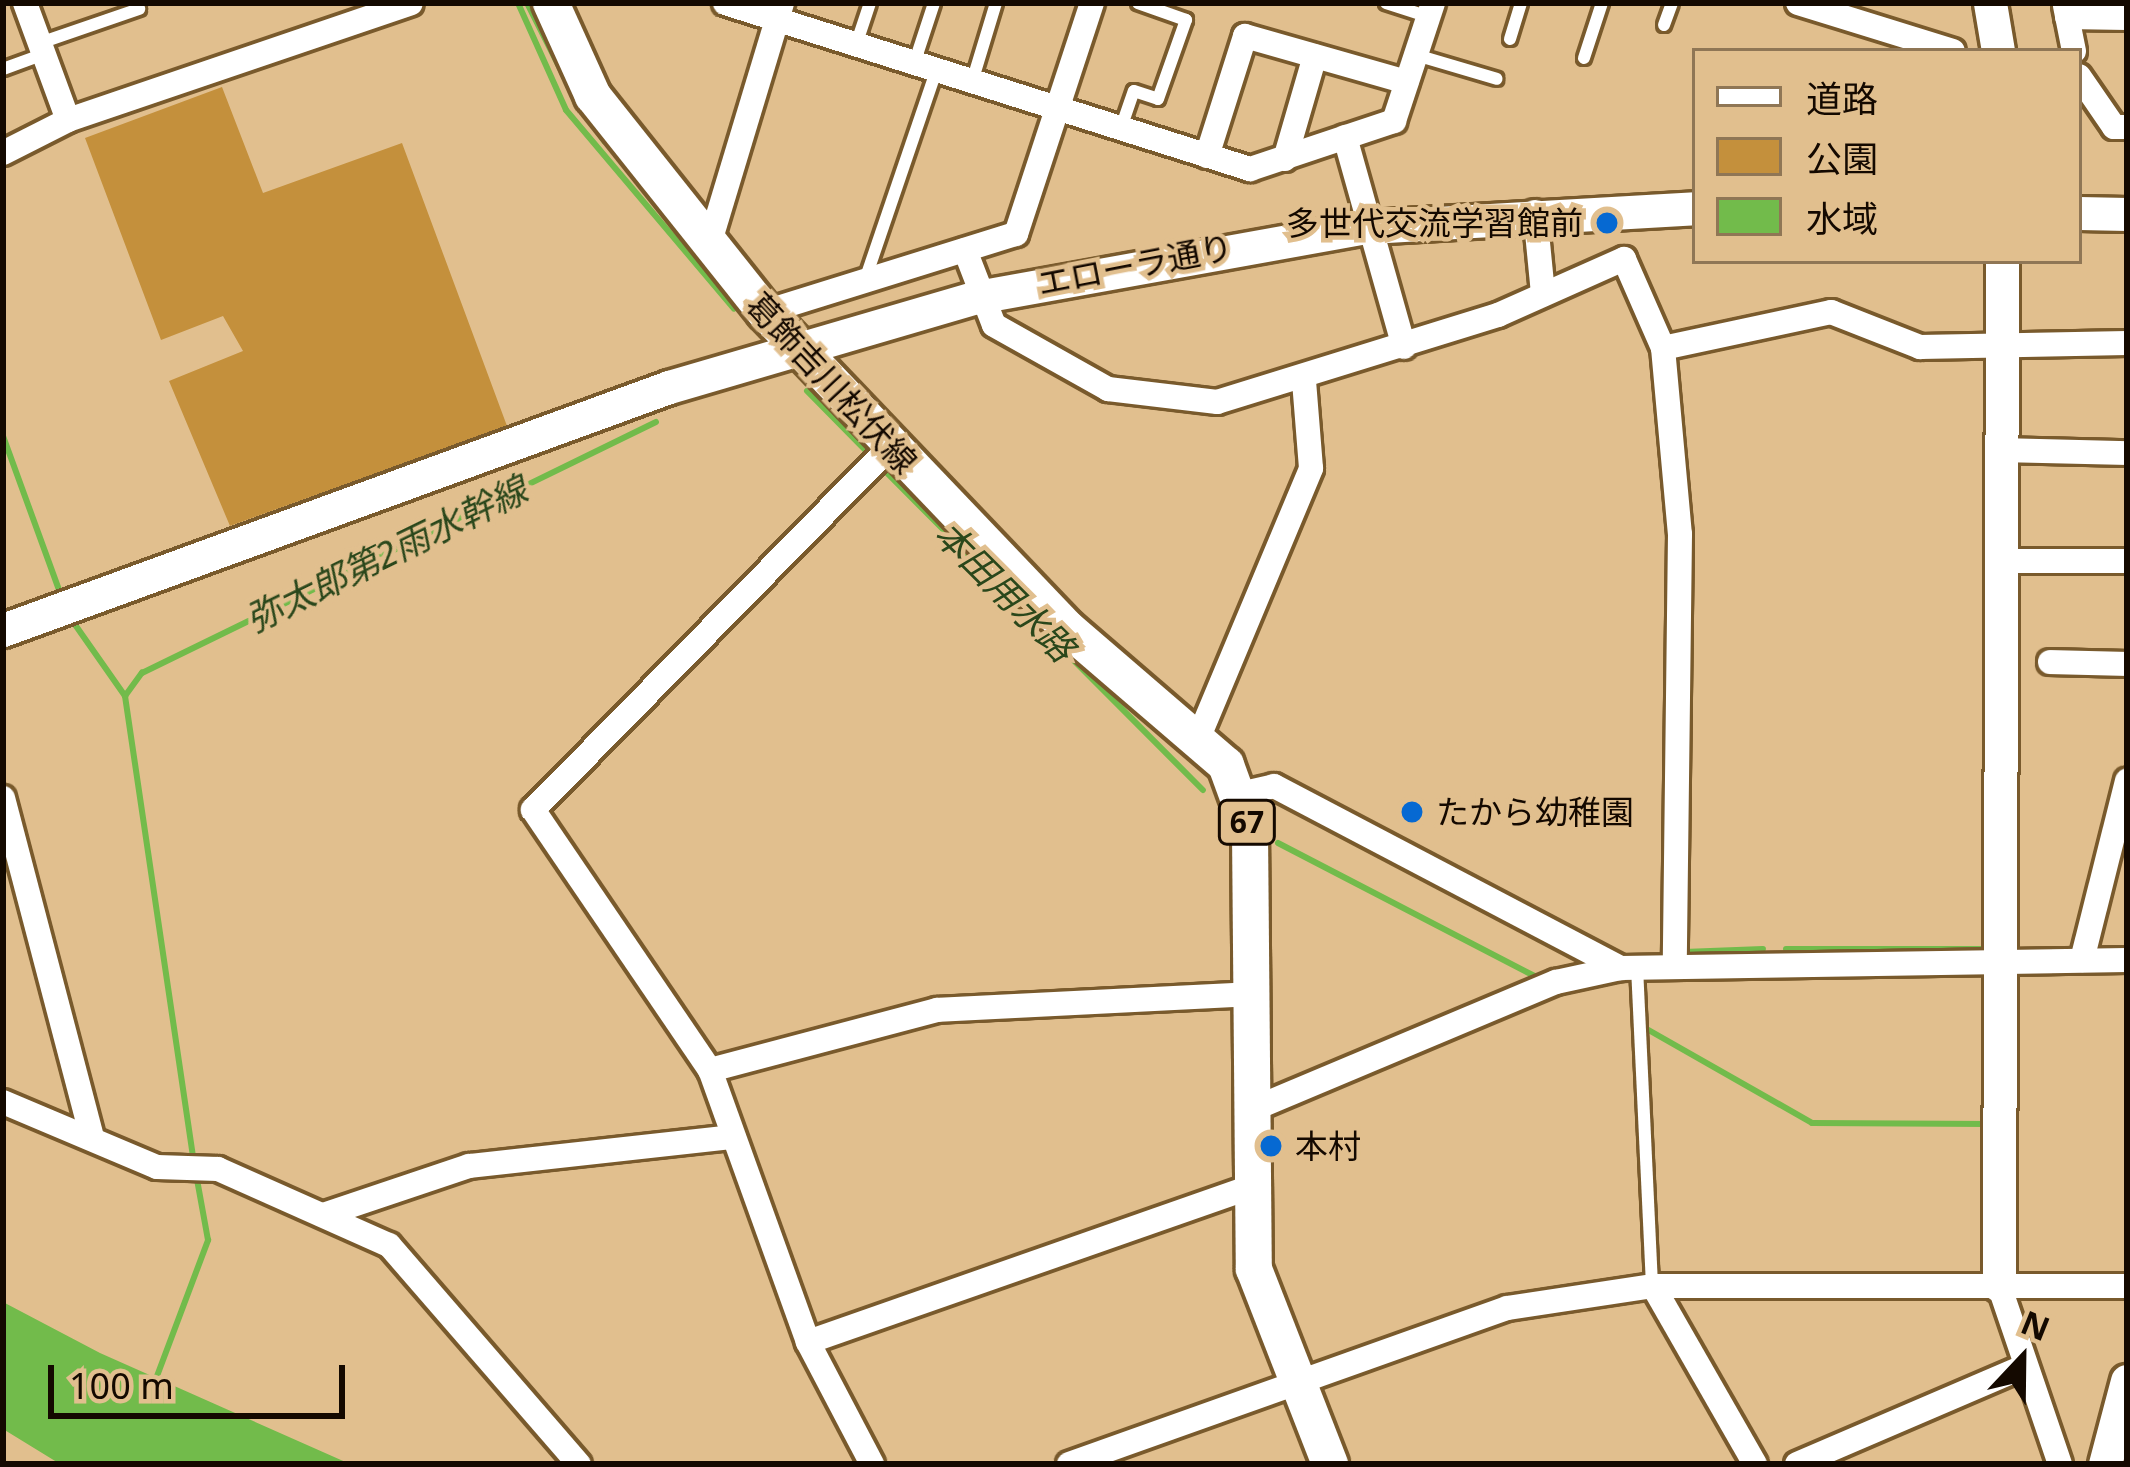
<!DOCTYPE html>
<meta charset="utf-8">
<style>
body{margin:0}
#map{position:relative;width:2130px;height:1467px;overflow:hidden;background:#e1bf8e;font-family:"Noto Sans","Noto Sans JP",sans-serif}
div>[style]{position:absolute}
.green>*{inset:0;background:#c4903c}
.water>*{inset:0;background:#72bb4b}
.stream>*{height:6px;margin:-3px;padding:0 3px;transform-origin:3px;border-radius:3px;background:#72bb4b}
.roads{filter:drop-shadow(3px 0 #795a2c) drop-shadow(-3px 0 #795a2c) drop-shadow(0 3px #795a2c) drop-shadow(0 -3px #795a2c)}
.lane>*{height:12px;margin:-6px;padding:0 6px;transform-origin:6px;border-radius:6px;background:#fff}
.street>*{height:24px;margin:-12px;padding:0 12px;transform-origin:12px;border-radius:12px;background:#fff}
.secondary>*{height:33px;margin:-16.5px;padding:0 16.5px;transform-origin:16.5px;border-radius:16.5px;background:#fff}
.primary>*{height:36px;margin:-18px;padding:0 18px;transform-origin:18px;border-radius:18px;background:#fff}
.dots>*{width:33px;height:33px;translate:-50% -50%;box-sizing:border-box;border:6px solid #e1bf8e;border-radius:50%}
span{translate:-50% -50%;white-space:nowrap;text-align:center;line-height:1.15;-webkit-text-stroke:9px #e1bf8e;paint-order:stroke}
.shield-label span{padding:3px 9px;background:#e1bf8e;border:3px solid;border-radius:9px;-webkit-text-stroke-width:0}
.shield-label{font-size:30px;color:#140900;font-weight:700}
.poi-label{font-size:33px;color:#140900}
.right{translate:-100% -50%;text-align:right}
.left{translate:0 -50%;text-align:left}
.street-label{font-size:33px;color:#140900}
.water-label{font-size:36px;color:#2a471b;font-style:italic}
.frame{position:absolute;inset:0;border:6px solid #140900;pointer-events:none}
.legend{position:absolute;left:1692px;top:48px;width:390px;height:216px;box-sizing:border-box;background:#e1bf8e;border:3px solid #8f7655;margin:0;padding:15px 21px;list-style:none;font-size:36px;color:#140900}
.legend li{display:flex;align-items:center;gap:24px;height:60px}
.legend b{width:60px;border:3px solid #8f7655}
.north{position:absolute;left:1962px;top:1299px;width:120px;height:120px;-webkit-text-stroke:9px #e1bf8e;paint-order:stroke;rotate:22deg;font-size:33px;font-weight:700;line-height:48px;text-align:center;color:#140900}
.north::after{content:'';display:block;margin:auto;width:42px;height:54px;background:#140900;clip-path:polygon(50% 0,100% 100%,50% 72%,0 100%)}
.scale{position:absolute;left:48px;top:1365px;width:297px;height:54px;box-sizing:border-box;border:6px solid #140900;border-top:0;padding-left:15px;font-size:36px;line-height:42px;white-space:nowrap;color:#140900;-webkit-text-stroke:9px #e1bf8e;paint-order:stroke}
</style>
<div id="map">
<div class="green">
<div style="clip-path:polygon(222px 87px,263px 193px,402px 143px,507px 426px,230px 526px,169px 381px,243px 351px,223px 316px,161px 340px,85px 138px)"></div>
</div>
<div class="water">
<div style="clip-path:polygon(3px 1302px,100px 1353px,350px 1464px,60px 1464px,3px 1429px)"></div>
</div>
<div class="stream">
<div style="left:518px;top:3px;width:117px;rotate:65.8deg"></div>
<div style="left:566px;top:110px;width:260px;rotate:49.8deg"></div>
<div style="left:527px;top:3px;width:97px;rotate:63.2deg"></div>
<div style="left:591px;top:122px;width:24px;rotate:55deg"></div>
<div style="left:807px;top:391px;width:93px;rotate:45.4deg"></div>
<div style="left:3px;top:436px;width:172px;rotate:70deg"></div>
<div style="left:881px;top:467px;width:456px;rotate:45.1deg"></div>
<div style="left:69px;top:616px;width:98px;rotate:55deg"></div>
<div style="left:125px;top:696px;width:470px;rotate:81.6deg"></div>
<div style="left:125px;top:696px;width:29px;rotate:-54deg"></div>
<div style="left:142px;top:673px;width:572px;rotate:-26.03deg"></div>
<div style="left:1278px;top:843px;width:295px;rotate:27.4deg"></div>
<div style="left:1786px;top:949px;width:201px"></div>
<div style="left:1684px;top:952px;width:79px;rotate:-2.2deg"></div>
<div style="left:1645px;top:1028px;width:192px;rotate:29.6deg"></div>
<div style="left:1812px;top:1123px;width:176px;rotate:0.3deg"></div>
<div style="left:154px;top:1384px;width:154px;rotate:-69.4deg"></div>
<div style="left:208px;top:1240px;width:67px;rotate:-100.3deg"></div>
</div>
<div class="roads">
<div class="lane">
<div style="left:1386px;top:3px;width:45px;rotate:18deg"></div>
<div style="left:1664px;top:25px;width:23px;rotate:-70deg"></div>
<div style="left:1510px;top:39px;width:38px;rotate:-73deg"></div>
<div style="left:40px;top:43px;width:105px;rotate:-19deg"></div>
<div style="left:856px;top:45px;width:44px;rotate:-71.6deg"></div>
<div style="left:1416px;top:55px;width:84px;rotate:16.5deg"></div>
<div style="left:1584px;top:58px;width:58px;rotate:-71.9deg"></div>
<div style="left:914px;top:64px;width:64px;rotate:-71.8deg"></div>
<div style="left:3px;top:69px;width:44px;rotate:-20.1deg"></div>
<div style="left:972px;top:82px;width:83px;rotate:-73.1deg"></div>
<div style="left:1121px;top:128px;width:39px;rotate:-71deg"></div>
<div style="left:1134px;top:91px;width:25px;rotate:18deg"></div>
<div style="left:1158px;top:99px;width:84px;rotate:-70.5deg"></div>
<div style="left:1186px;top:20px;width:51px;rotate:-160.5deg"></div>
<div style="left:865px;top:280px;width:221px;rotate:-71.2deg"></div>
<div style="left:1637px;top:967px;width:318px;rotate:87.3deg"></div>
</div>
<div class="street">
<div style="left:725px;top:3px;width:551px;rotate:17.55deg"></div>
<div style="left:1250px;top:169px;width:152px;rotate:-18.4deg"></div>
<div style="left:1394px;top:121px;width:124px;rotate:-71.7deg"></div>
<div style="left:1798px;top:3px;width:162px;rotate:17.2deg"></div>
<div style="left:2065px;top:6px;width:46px;rotate:78.7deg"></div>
<div style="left:2067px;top:17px;width:60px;rotate:1deg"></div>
<div style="left:2079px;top:76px;width:62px;rotate:55.5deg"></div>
<div style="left:2114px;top:127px;width:13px"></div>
<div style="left:68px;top:120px;width:362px;rotate:-18.8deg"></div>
<div style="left:1345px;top:137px;width:218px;rotate:74.3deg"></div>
<div style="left:3px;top:153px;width:73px;rotate:-26.9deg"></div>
<div style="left:68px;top:120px;width:125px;rotate:-110.2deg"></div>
<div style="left:1207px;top:156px;width:126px;rotate:-72.4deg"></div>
<div style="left:1245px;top:36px;width:168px;rotate:15.9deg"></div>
<div style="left:1285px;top:159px;width:107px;rotate:-73.8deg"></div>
<div style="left:1535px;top:212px;width:82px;rotate:84.4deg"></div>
<div style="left:709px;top:245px;width:253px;rotate:-73.2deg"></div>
<div style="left:965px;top:250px;width:80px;rotate:68.9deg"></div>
<div style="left:994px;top:325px;width:131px;rotate:29.3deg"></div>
<div style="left:1108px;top:389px;width:110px;rotate:6.8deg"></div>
<div style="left:1217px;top:402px;width:294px;rotate:-17.2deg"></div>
<div style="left:1498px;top:315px;width:138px;rotate:-24deg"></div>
<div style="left:1624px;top:259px;width:97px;rotate:66.3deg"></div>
<div style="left:1663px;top:348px;width:187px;rotate:84.8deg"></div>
<div style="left:1680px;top:534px;width:430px;rotate:90.7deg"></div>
<div style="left:765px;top:312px;width:263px;rotate:-17.3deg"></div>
<div style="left:1016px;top:234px;width:243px;rotate:-71.8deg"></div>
<div style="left:1663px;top:348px;width:172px;rotate:-12.1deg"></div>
<div style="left:1831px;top:312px;width:96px;rotate:21.5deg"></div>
<div style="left:1920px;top:347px;width:207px;rotate:-1.1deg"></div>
<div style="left:2001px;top:450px;width:126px;rotate:1.4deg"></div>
<div style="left:2001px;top:561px;width:126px"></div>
<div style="left:2050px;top:662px;width:77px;rotate:1.5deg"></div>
<div style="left:1200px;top:734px;width:288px;rotate:-67.3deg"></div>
<div style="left:1311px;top:468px;width:87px;rotate:-94.6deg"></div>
<div style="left:1240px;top:794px;width:35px;rotate:-13deg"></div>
<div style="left:1274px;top:786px;width:392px;rotate:27.7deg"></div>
<div style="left:3px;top:798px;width:351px;rotate:75.3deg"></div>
<div style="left:2082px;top:960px;width:185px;rotate:-75.9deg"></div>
<div style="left:710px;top:1070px;width:235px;rotate:-14.8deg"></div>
<div style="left:937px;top:1010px;width:315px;rotate:-2.9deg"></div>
<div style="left:3px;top:1102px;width:167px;rotate:22.9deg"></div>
<div style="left:157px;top:1167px;width:61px;rotate:1.9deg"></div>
<div style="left:218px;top:1169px;width:187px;rotate:24deg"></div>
<div style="left:389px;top:1245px;width:290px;rotate:49.1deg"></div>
<div style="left:1251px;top:1110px;width:331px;rotate:-22.8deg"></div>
<div style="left:1556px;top:982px;width:66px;rotate:-12.2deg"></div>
<div style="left:1621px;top:968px;width:506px;rotate:-0.91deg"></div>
<div style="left:326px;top:1214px;width:151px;rotate:-18.6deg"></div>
<div style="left:469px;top:1166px;width:263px;rotate:-6.3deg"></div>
<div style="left:1999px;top:1285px;width:189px;rotate:71.2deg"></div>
<div style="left:1653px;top:1286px;width:205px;rotate:60.2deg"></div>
<div style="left:808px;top:1342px;width:468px;rotate:-19.3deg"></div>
<div style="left:872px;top:1464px;width:138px;rotate:-117.7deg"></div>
<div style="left:808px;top:1342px;width:289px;rotate:-109.8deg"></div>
<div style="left:710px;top:1070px;width:315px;rotate:-124.2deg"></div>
<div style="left:533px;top:810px;width:511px;rotate:-45.48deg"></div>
<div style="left:1069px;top:1464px;width:465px;rotate:-19.6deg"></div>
<div style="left:1507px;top:1308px;width:148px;rotate:-8.6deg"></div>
<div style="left:1653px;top:1286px;width:474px"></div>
<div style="left:1797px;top:1464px;width:246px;rotate:-23.2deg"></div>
</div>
<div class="secondary">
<div style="left:1990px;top:3px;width:49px;rotate:80.5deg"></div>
<div style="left:2079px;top:213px;width:48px;rotate:1.2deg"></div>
<div style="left:3px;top:630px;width:709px;rotate:-20.05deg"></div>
<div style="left:669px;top:387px;width:321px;rotate:-16.3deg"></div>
<div style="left:977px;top:297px;width:397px;rotate:-10.2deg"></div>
<div style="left:1368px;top:227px;width:328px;rotate:-3.3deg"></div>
<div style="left:1999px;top:1285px;width:1024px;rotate:-89.83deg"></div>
<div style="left:2105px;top:1464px;width:86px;rotate:-75.2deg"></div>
</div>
<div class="primary">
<div style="left:551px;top:3px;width:102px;rotate:65.7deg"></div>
<div style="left:593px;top:96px;width:276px;rotate:51.5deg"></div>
<div style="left:765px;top:312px;width:439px;rotate:46.3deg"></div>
<div style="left:1068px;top:629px;width:208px;rotate:40.7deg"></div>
<div style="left:1226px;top:765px;width:70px;rotate:70deg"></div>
<div style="left:1250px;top:831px;width:438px;rotate:89.5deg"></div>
<div style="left:1254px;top:1269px;width:209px;rotate:68.7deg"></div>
</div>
</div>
<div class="dots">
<div style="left:1607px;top:223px;background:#0669d2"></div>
<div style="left:1412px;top:812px;background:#0669d2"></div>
<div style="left:1271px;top:1146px;background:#0669d2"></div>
</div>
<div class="shield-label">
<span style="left:1247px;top:822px">67</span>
</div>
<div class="poi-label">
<span class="right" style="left:1583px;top:223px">多世代交流学習館前</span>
<span class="left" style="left:1436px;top:812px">たから幼稚園</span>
<span class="left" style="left:1295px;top:1146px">本村</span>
</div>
<div class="street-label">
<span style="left:1135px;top:265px;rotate:-11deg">エローラ通り</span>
<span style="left:832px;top:383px;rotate:47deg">葛飾吉川松伏線</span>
</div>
<div class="water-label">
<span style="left:386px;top:554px;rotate:-26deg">弥太郎第2雨水幹線</span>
<span style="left:1005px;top:591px;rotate:45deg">本田用水路</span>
</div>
<div class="frame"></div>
<ul class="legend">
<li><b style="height:15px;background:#fff"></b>道路</li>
<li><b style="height:33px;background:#c4903c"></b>公園</li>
<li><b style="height:33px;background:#72bb4b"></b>水域</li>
</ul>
<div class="north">N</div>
<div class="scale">100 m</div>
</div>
